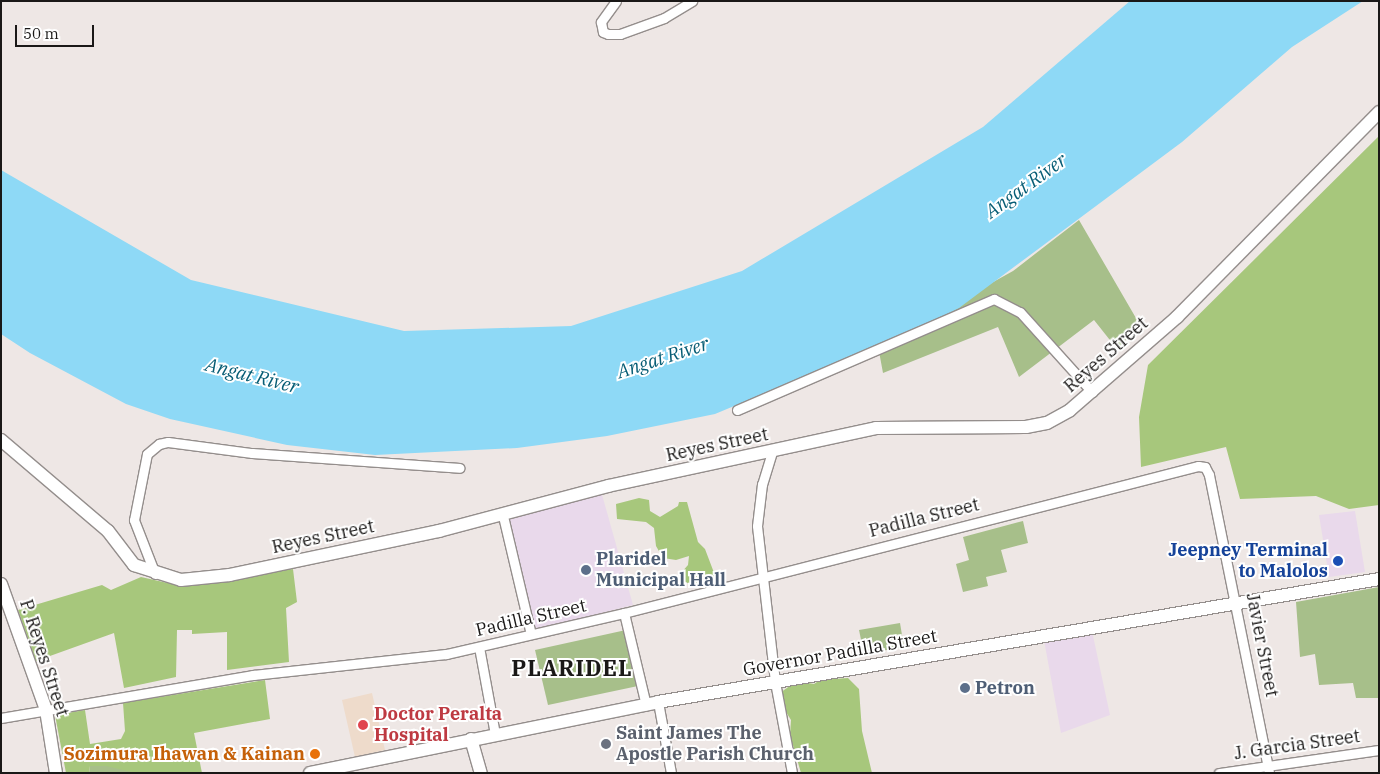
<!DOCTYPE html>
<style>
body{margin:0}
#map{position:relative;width:1380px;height:774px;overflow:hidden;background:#eee7e5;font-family:"IBM Plex Serif",serif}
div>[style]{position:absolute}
.commercial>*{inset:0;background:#e9d9eb}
.medical>*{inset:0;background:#eedbcb}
.green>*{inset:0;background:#a7bf8a}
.forest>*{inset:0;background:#a7c77c}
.water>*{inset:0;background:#8ed9f6}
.roads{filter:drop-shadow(1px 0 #948e8c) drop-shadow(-1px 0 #948e8c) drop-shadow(0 1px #948e8c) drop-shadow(0 -1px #948e8c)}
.street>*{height:9px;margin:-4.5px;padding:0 4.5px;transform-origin:4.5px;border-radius:4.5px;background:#fff}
.secondary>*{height:12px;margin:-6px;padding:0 6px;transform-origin:6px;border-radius:6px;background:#fff}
.dots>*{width:14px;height:14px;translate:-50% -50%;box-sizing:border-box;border:2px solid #fff;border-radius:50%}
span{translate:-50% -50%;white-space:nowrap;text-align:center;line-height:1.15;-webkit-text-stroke:4px #fff;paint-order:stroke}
.street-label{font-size:18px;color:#1a1817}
.transit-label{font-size:18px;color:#164399;font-weight:700}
.right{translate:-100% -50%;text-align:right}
.service-label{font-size:18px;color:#4e5e75;font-weight:700}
.left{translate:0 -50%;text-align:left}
.health-label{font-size:18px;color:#be3a42;font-weight:700}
.worship-label{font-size:18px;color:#5b616d;font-weight:700}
.food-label{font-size:18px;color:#c56008;font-weight:700}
.water-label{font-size:19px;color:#075d75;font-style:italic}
.district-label{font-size:22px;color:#1a1817;font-weight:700;letter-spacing:1px}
.frame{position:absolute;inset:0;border:2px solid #1a1817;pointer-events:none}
.scale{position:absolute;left:15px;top:25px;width:79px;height:22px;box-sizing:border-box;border:2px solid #1a1817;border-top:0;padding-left:6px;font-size:15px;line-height:18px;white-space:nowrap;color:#1a1817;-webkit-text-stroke:4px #fff;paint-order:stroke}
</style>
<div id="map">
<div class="commercial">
<div style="clip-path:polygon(601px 491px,633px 605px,535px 630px,507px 517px)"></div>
<div style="clip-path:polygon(1355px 511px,1365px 572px,1329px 577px,1319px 515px)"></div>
<div style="clip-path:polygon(1092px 631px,1110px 715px,1061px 733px,1044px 640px)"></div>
</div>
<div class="medical">
<div style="clip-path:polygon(372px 693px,385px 750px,355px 757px,342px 700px)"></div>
</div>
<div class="green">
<div style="clip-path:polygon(1079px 220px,1140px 325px,1117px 349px,1094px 320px,1019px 377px,998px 327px,883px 373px,878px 346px,1013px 271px)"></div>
<div style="clip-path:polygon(1023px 521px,1028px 543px,1001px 550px,1007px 572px,986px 577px,988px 586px,963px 592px,956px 564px,969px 560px,963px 537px)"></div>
<div style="clip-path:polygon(1379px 587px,1379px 698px,1356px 698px,1353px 683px,1319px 685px,1315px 654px,1300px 657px,1296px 602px)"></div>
<div style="clip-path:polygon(900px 623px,904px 647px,864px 654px,859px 630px)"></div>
<div style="clip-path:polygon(626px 630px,638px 686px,548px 705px,535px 650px)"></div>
<div style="clip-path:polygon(90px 766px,119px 766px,136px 773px,89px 773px)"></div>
</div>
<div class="forest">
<div style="clip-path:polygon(1379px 136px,1379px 505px,1349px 509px,1316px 496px,1240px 499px,1226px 447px,1141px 467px,1139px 417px,1148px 365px)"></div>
<div style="clip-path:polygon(639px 498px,649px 500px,650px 511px,660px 517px,678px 506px,679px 502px,687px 502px,698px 542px,705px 549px,716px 578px,709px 584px,695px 587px,682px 580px,681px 573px,688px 565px,689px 556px,676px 560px,663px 558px,656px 546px,654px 528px,646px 522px,617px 519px,616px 504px)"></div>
<div style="clip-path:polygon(293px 569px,297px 602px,286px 608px,289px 662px,227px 670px,227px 632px,192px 634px,192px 630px,177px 630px,176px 677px,124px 688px,114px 633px,36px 661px,18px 610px,102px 585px,111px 590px,141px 577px,181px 586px)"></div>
<div style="clip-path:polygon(848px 678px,859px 689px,862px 731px,872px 773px,801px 773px,790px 735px,791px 720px,783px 707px,780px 693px,791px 685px,803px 682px,814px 684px,820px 680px)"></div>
<div style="clip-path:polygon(265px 680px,270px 719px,194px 733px,202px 773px,136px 773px,106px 766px,90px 766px,89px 773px,66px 773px,55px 715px,85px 710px,90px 744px,121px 739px,125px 731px,123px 703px)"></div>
</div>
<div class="water">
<div style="clip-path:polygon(1130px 1px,1363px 1px,1292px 47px,1182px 142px,959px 308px,912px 332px,715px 414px,607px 436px,517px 448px,375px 455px,287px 445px,170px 419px,126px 404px,30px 353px,1px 334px,1px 170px,191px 280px,404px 331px,571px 326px,742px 271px,983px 127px)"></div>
</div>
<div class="roads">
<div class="street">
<div style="left:616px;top:1px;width:26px;rotate:126deg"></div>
<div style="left:601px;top:22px;width:10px;rotate:79deg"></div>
<div style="left:603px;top:32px;width:5px;rotate:22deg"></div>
<div style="left:608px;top:34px;width:12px"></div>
<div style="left:620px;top:34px;width:47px;rotate:-20deg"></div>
<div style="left:664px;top:18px;width:33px;rotate:-31deg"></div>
<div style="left:737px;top:410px;width:280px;rotate:-23.4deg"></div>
<div style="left:994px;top:299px;width:29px;rotate:27deg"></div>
<div style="left:1020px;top:312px;width:108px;rotate:48deg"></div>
<div style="left:772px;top:452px;width:34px;rotate:107deg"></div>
<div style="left:762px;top:484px;width:42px;rotate:96.8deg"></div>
<div style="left:757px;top:526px;width:157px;rotate:83.4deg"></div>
<div style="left:775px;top:682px;width:93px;rotate:79.4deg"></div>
<div style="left:503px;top:516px;width:121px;rotate:76.7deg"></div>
<div style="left:155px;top:574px;width:58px;rotate:-111.3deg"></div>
<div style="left:134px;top:520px;width:67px;rotate:-78.9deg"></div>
<div style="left:147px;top:454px;width:16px;rotate:-40deg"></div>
<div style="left:159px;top:444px;width:9px;rotate:-13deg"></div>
<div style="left:168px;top:442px;width:85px;rotate:7.5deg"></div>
<div style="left:252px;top:453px;width:208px;rotate:4.1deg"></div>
<div style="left:624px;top:613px;width:95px;rotate:76.6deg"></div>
<div style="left:479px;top:647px;width:88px;rotate:79.6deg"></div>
<div style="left:658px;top:702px;width:72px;rotate:79.6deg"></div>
<div style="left:1px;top:718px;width:256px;rotate:-9.7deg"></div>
<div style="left:253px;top:675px;width:194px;rotate:-6.2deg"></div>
<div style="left:446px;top:654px;width:183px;rotate:-13deg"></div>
<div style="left:624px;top:613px;width:593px;rotate:-14.36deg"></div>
<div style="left:1198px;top:466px;width:7px;rotate:8deg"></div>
<div style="left:1205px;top:467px;width:9px;rotate:63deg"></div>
<div style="left:1209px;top:475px;width:304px;rotate:78.6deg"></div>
<div style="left:1219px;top:773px;width:162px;rotate:-8.2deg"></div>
</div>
<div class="secondary">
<div style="left:1px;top:440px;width:140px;rotate:40.4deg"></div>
<div style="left:108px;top:531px;width:43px;rotate:52.6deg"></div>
<div style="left:134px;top:565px;width:49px;rotate:17.7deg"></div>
<div style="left:181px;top:580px;width:49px;rotate:-5.8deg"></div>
<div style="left:230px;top:575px;width:214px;rotate:-11.9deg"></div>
<div style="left:439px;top:531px;width:175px;rotate:-14.9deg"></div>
<div style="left:608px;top:486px;width:274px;rotate:-12.2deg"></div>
<div style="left:876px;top:428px;width:150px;rotate:-0.4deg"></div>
<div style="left:1026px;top:427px;width:21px;rotate:-11deg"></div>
<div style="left:1047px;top:423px;width:26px;rotate:-29deg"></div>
<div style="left:1070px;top:410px;width:142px;rotate:-41deg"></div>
<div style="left:1177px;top:317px;width:288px;rotate:-45.4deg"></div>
<div style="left:1px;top:584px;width:134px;rotate:70.3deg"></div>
<div style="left:46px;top:710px;width:64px;rotate:81deg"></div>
<div style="left:471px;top:739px;width:35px;rotate:74deg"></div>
<div style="left:310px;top:773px;width:355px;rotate:-11.5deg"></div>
<div style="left:658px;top:702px;width:731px;rotate:-9.68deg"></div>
</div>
</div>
<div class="dots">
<div style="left:1338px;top:561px;background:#1a4fb4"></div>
<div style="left:586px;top:570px;background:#5c6f8a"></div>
<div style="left:965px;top:688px;background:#5c6f8a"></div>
<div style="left:363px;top:725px;background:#e0444e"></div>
<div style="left:606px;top:744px;background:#6b7280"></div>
<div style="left:315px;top:754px;background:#e8710a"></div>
</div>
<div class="street-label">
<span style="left:1106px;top:355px;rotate:-41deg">Reyes Street</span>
<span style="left:717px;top:445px;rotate:-12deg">Reyes Street</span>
<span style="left:924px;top:518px;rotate:-14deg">Padilla Street</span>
<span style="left:323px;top:537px;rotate:-12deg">Reyes Street</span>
<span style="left:531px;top:618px;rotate:-13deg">Padilla Street</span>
<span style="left:1262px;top:645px;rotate:79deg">Javier Street</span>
<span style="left:840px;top:653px;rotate:-10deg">Governor Padilla Street</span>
<span style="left:44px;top:658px;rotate:72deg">P. Reyes Street</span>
<span style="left:1297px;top:745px;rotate:-8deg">J. Garcia Street</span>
</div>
<div class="transit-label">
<span class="right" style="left:1328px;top:561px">Jeepney Terminal<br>to Malolos</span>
</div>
<div class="service-label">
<span class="left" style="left:596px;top:570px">Plaridel<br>Municipal Hall</span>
<span class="left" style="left:975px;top:688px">Petron</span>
</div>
<div class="health-label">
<span class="left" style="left:374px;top:725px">Doctor Peralta<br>Hospital</span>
</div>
<div class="worship-label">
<span class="left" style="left:616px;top:744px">Saint James The<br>Apostle Parish Church</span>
</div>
<div class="food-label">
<span class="right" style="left:305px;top:754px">Sozimura Ihawan &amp; Kainan</span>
</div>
<div class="water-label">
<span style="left:1026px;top:186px;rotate:-36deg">Angat River</span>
<span style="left:663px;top:358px;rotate:-18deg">Angat River</span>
<span style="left:252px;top:376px;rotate:14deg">Angat River</span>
</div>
<div class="district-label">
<span style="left:572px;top:668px">PLARIDEL</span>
</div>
<div class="frame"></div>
<div class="scale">50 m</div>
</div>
